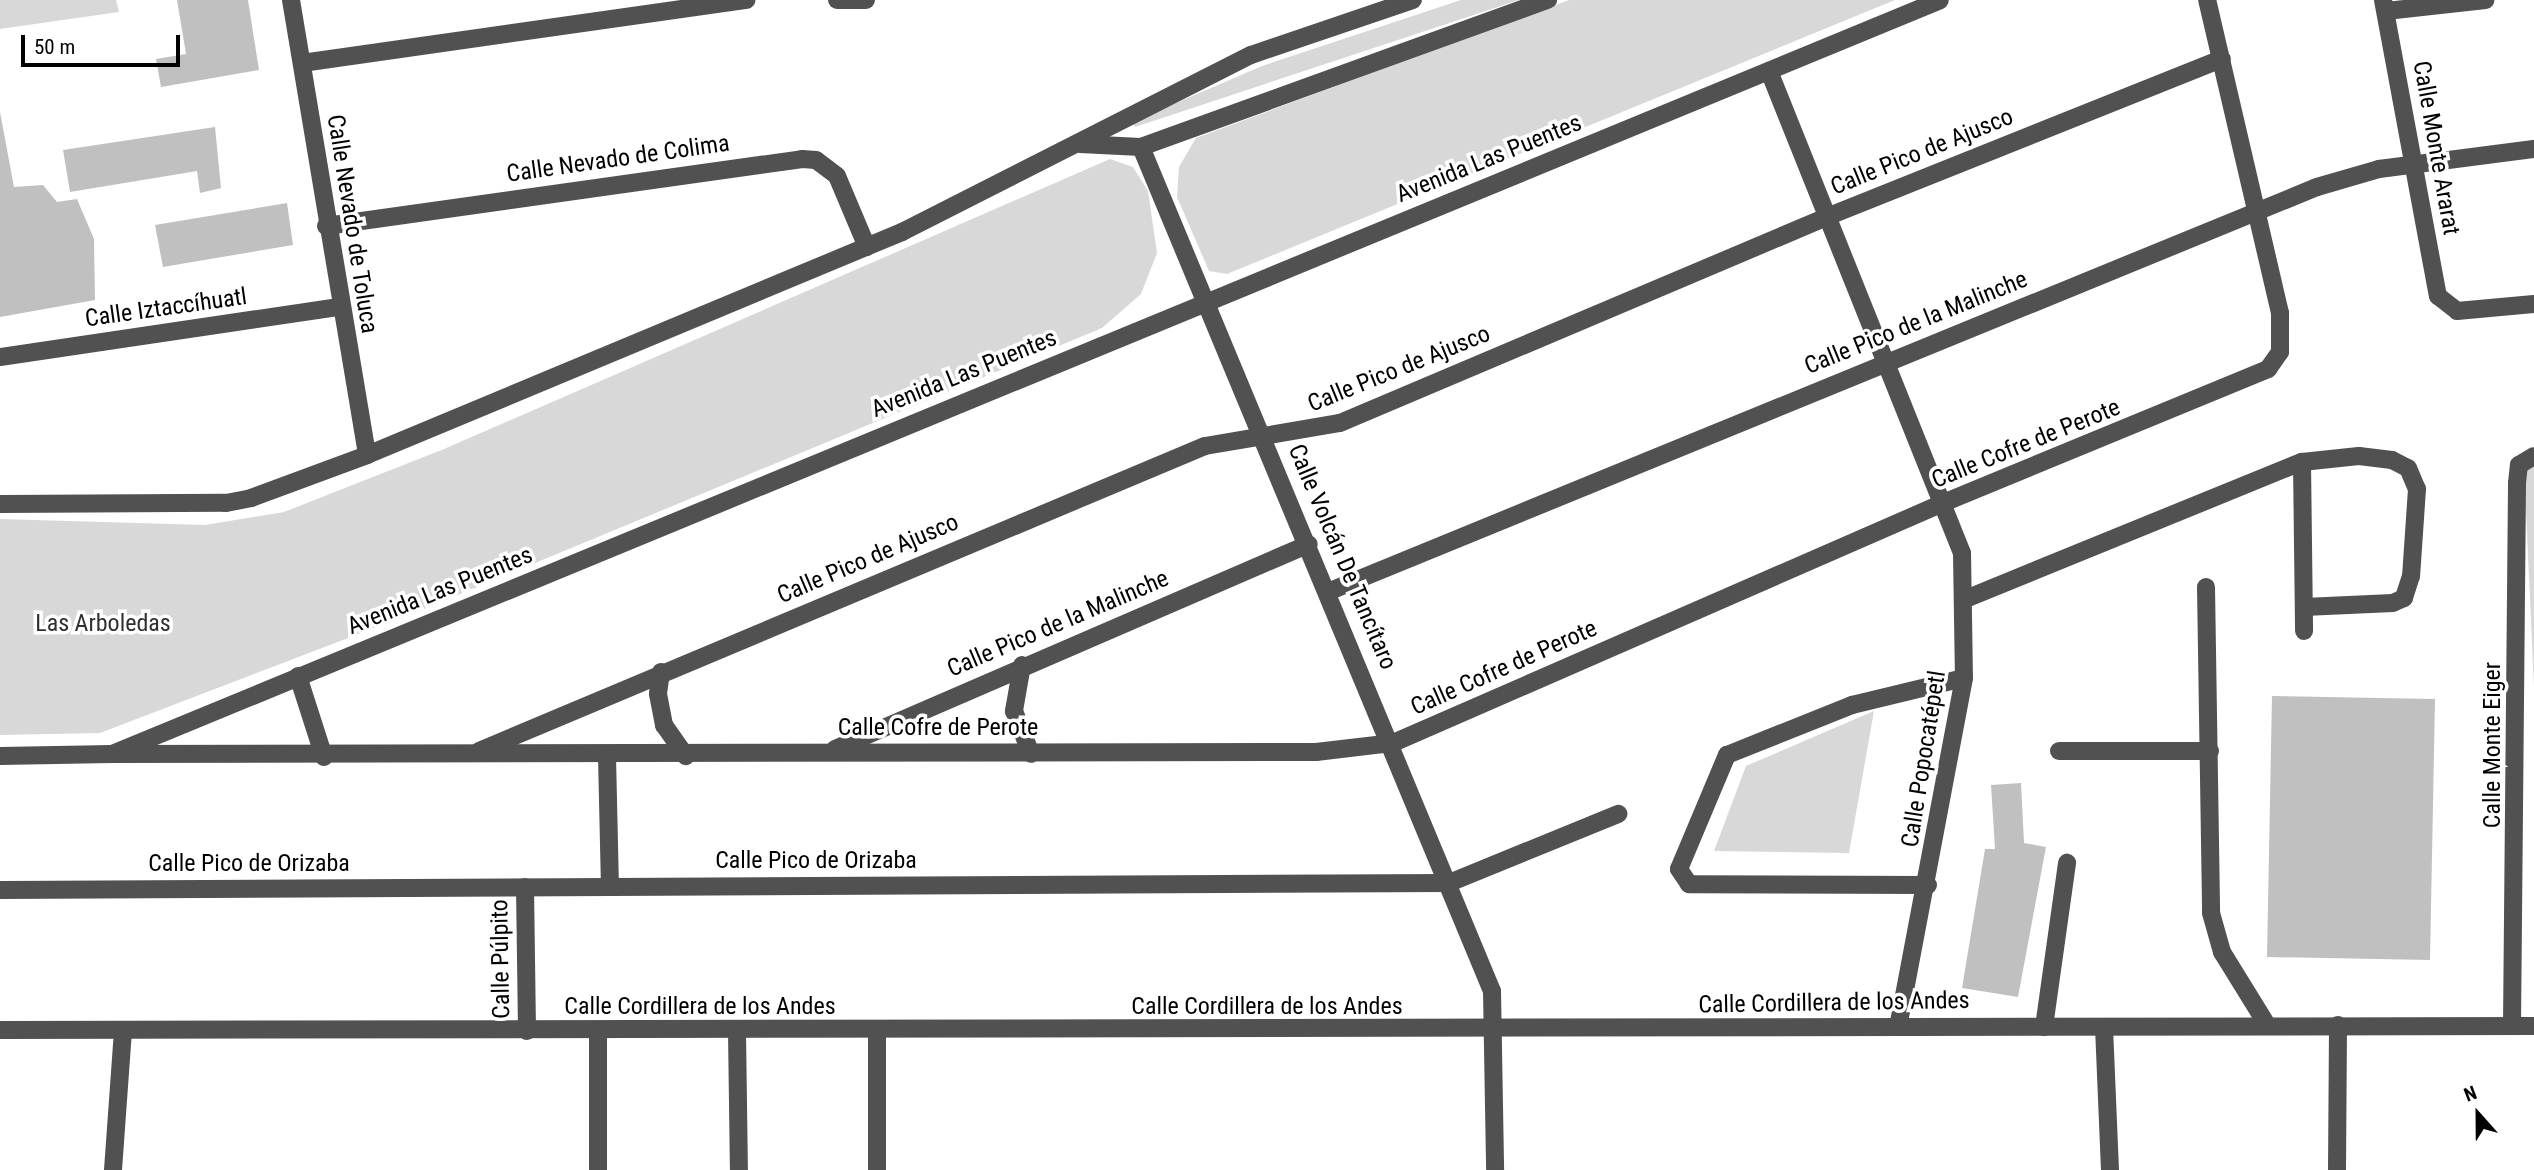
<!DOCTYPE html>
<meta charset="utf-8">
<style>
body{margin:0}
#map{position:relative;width:2534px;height:1170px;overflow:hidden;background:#fff;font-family:"Roboto Condensed",sans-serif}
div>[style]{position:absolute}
.green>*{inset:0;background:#d8d8d8}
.building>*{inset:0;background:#c0c0c0}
.minor>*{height:18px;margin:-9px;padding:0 9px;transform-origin:9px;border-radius:9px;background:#515151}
span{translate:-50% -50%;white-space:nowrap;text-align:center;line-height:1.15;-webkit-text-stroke:7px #fff;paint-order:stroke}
.street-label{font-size:24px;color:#000}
.park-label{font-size:24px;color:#2f2f2f}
.north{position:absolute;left:2443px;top:1079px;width:70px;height:70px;-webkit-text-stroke:5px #fff;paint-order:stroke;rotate:339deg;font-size:19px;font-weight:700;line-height:28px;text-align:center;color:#000}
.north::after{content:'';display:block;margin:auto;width:24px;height:32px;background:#000;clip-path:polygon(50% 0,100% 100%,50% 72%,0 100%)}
.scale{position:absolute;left:21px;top:35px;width:159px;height:32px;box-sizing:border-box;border:4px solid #000;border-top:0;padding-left:9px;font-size:21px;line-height:24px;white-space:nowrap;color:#000;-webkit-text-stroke:5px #fff;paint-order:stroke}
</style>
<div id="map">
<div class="green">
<div style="clip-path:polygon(0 0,116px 0,119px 12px,0 29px)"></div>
<div style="clip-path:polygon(1461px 0,1519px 0,1135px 127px,1132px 122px,1262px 66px)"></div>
<div style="clip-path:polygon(1569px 0,1895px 0,1227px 274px,1209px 271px,1177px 197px,1179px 167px,1196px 138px)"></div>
<div style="clip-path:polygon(1110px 159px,1133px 167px,1148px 191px,1157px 253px,1141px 294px,1102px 328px,424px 609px,100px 733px,0 735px,0 519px,205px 525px,284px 512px,444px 449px)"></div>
<div style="clip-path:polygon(2534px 466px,2534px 687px,2524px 467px)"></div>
<div style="clip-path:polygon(1874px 711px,1849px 853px,1714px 851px,1746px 766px)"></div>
</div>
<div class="building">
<div style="clip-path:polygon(177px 0,248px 0,259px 70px,161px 87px,156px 59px,186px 54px)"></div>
<div style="clip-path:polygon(0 112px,14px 187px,43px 185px,57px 202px,77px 199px,94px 239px,95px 300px,0 317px)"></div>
<div style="clip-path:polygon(215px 127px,221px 188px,200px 193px,197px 171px,70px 192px,63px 150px)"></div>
<div style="clip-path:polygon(287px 203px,293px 245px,163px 267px,155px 225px)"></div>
<div style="clip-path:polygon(2272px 696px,2435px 699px,2430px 960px,2267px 957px)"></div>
<div style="clip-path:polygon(2021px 783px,2024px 843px,2046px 847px,2018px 997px,1962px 988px,1985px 849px,1995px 849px,1991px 785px)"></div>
</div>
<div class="minor">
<div style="left:291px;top:0;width:461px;rotate:80.5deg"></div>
<div style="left:837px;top:0;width:29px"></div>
<div style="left:2383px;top:0;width:301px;rotate:79.5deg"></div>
<div style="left:2438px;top:296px;width:24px;rotate:38deg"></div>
<div style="left:2457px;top:311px;width:77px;rotate:-5.2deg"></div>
<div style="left:2386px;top:11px;width:100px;rotate:-6.3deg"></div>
<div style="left:302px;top:63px;width:449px;rotate:-8.1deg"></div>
<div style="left:1769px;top:71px;width:519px;rotate:68.18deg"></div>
<div style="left:1962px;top:553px;width:125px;rotate:89.1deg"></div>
<div style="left:1964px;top:678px;width:355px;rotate:100.7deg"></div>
<div style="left:1080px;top:144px;width:61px;rotate:2.8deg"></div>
<div style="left:1141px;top:147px;width:433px;rotate:-19.9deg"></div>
<div style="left:1141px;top:147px;width:914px;rotate:67.42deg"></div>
<div style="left:1492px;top:991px;width:179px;rotate:89deg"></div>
<div style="left:326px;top:226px;width:481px;rotate:-8deg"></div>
<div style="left:802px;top:159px;width:14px;rotate:4deg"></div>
<div style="left:816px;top:160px;width:26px;rotate:37deg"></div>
<div style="left:837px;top:176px;width:77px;rotate:67.1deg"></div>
<div style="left:0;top:357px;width:343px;rotate:-8.4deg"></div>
<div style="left:2302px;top:462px;width:57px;rotate:-6deg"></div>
<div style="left:2359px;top:456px;width:33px;rotate:7deg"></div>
<div style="left:2392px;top:460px;width:18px;rotate:27deg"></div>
<div style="left:2408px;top:468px;width:23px;rotate:67deg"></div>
<div style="left:2417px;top:489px;width:87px;rotate:93.9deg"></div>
<div style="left:2411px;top:576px;width:23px;rotate:108deg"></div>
<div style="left:2404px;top:598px;width:12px;rotate:156deg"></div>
<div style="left:2393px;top:603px;width:89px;rotate:177.4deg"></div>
<div style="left:0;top:504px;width:226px;rotate:-0.3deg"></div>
<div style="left:226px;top:503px;width:25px;rotate:-11deg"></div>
<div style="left:251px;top:498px;width:124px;rotate:-20.3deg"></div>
<div style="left:367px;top:455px;width:580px;rotate:-22.63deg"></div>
<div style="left:902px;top:232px;width:391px;rotate:-26.9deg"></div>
<div style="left:1251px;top:55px;width:171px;rotate:-18.8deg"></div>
<div style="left:2206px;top:587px;width:326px;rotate:89.1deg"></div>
<div style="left:2211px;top:913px;width:41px;rotate:74.2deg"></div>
<div style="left:2222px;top:952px;width:86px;rotate:58.3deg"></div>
<div style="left:1330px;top:591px;width:1066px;rotate:-22.26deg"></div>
<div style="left:2317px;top:187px;width:65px;rotate:-16.2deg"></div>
<div style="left:2379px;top:169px;width:156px;rotate:-7.4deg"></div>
<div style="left:1963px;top:600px;width:366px;rotate:-22.2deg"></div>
<div style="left:2302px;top:462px;width:169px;rotate:89.3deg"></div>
<div style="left:1022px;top:665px;width:47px;rotate:99.9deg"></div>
<div style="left:1014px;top:711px;width:46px;rotate:68.4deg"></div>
<div style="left:661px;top:672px;width:22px;rotate:98deg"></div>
<div style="left:658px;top:694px;width:32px;rotate:79deg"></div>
<div style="left:664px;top:725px;width:38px;rotate:55deg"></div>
<div style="left:298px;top:676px;width:85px;rotate:72.2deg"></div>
<div style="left:835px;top:749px;width:516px;rotate:-23.39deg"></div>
<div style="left:479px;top:751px;width:787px;rotate:-22.79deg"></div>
<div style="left:1205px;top:446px;width:137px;rotate:-9.7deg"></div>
<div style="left:1340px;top:423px;width:531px;rotate:-22.94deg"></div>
<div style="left:1829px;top:216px;width:423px;rotate:-21.8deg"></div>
<div style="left:2059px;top:751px;width:151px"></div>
<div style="left:112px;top:754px;width:1204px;rotate:-0.1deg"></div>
<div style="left:1316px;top:752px;width:78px;rotate:-6.7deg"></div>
<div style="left:1393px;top:743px;width:600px;rotate:-23.57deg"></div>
<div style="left:1943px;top:503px;width:352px;rotate:-22.4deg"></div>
<div style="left:2268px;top:369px;width:21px;rotate:-55deg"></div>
<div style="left:2280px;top:352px;width:39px;rotate:-90deg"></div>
<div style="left:2280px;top:313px;width:321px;rotate:-103.1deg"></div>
<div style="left:0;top:756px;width:112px;rotate:-1deg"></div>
<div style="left:112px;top:754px;width:1977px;rotate:-22.41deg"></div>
<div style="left:607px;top:756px;width:130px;rotate:88.7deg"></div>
<div style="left:1928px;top:885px;width:239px;rotate:-179.8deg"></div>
<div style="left:1689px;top:884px;width:18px;rotate:-124deg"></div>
<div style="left:1679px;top:869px;width:124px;rotate:-67.2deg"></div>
<div style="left:1727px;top:755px;width:135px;rotate:-21.8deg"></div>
<div style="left:1852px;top:705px;width:115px;rotate:-13.6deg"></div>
<div style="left:525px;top:887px;width:144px;rotate:89.2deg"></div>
<div style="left:0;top:890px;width:1449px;rotate:-0.28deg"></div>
<div style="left:1449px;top:883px;width:183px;rotate:-22.2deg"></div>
<div style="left:2512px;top:1026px;width:543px;rotate:-89.47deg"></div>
<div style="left:2517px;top:483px;width:18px;rotate:-84deg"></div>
<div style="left:2519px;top:465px;width:17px;rotate:-31deg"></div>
<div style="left:2044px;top:1027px;width:166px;rotate:-82deg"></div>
<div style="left:2104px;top:1027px;width:143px;rotate:87.6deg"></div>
<div style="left:0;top:1030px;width:2534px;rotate:-0.09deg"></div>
<div style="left:737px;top:1032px;width:138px;rotate:89.2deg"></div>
<div style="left:113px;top:1170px;width:140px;rotate:-85.9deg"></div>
<div style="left:598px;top:1170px;width:139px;rotate:-90deg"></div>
<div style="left:877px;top:1170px;width:138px;rotate:-90deg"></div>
<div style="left:2337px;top:1170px;width:145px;rotate:-89.6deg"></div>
</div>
<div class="street-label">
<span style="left:2436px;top:148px;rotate:80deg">Calle Monte Ararat</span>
<span style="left:1922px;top:152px;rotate:-22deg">Calle Pico de Ajusco</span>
<span style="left:618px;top:159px;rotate:-8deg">Calle Nevado de Colima</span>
<span style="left:1489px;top:159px;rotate:-22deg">Avenida Las Puentes</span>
<span style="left:352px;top:224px;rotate:81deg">Calle Nevado de Toluca</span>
<span style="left:166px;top:308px;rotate:-8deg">Calle Iztaccíhuatl</span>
<span style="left:1916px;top:323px;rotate:-22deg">Calle Pico de la Malinche</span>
<span style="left:1399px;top:369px;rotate:-22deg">Calle Pico de Ajusco</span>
<span style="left:964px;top:374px;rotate:-22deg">Avenida Las Puentes</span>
<span style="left:2026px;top:444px;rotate:-22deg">Calle Cofre de Perote</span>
<span style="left:1342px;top:557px;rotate:67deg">Calle Volcán De Tancítaro</span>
<span style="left:868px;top:559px;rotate:-23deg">Calle Pico de Ajusco</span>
<span style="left:440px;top:591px;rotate:-22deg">Avenida Las Puentes</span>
<span style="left:1058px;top:624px;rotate:-23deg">Calle Pico de la Malinche</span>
<span style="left:1504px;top:668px;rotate:-24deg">Calle Cofre de Perote</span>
<span style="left:938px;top:728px">Calle Cofre de Perote</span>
<span style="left:2493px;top:745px;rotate:-90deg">Calle Monte Eiger</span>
<span style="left:1924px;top:759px;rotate:-81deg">Calle Popocatépetl</span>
<span style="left:816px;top:861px">Calle Pico de Orizaba</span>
<span style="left:249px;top:864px">Calle Pico de Orizaba</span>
<span style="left:501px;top:959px;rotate:-91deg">Calle Púlpito</span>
<span style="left:1834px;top:1003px;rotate:-1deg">Calle Cordillera de los Andes</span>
<span style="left:700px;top:1007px">Calle Cordillera de los Andes</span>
<span style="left:1267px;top:1007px">Calle Cordillera de los Andes</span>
</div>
<div class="park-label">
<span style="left:103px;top:624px">Las Arboledas</span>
</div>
<div class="north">N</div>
<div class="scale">50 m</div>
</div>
